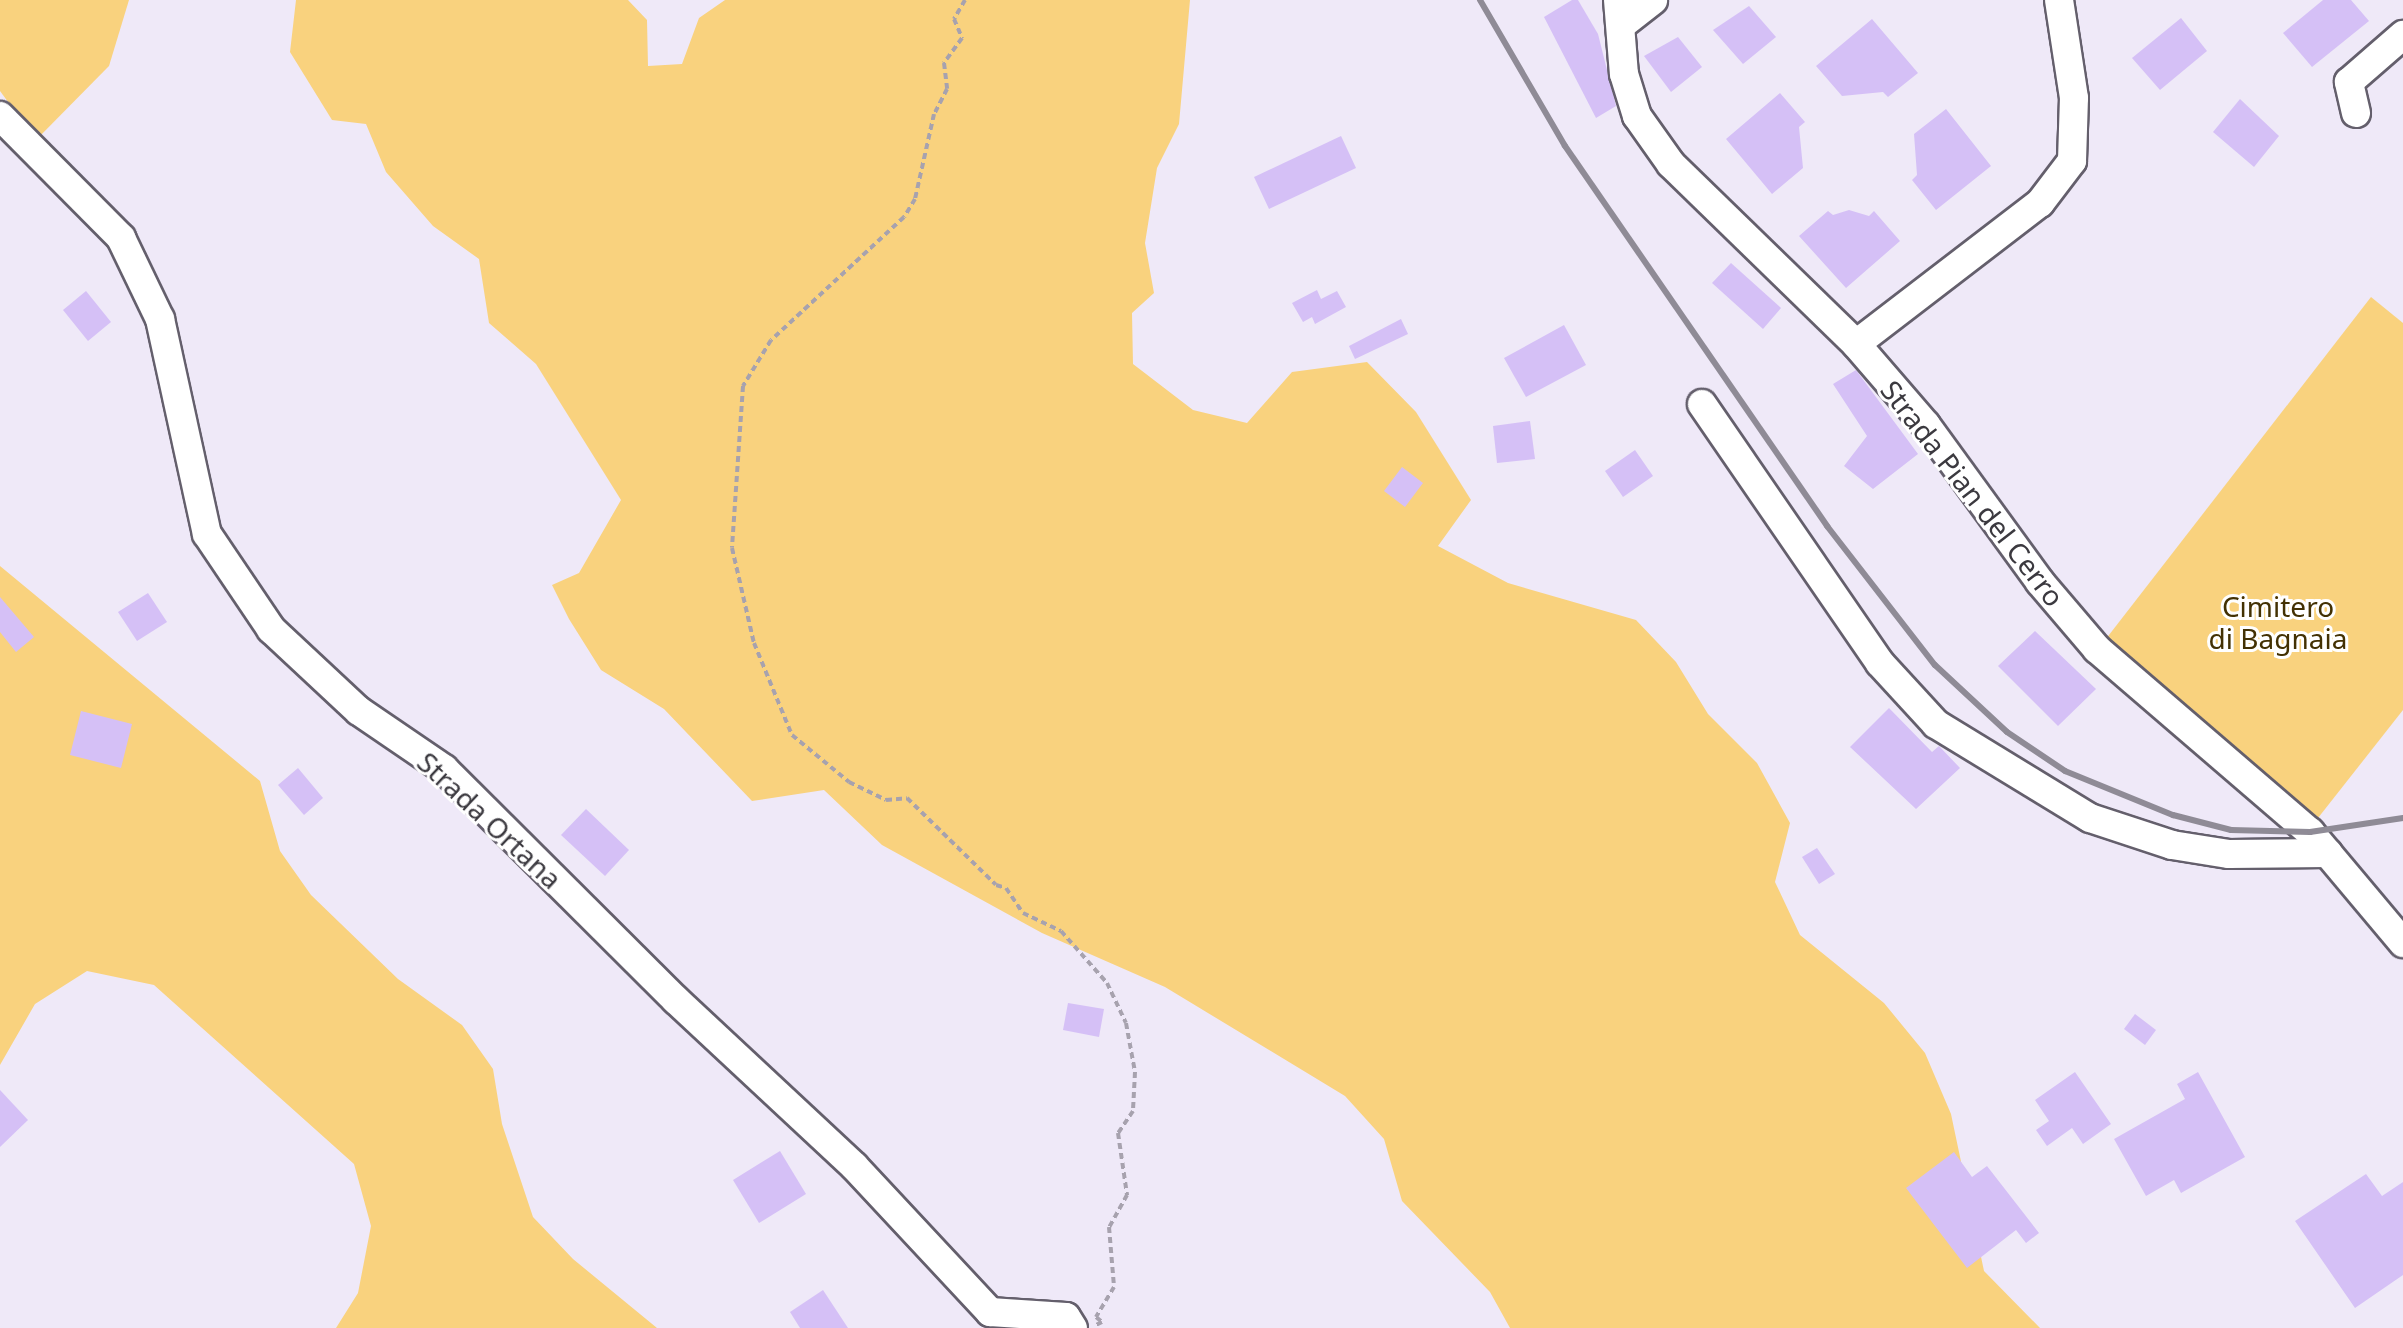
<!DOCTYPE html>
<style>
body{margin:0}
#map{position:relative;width:2403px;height:1328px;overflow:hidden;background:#efe9f8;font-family:"Noto Sans",sans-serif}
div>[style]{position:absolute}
.green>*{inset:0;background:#f9d27e}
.building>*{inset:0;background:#d5c0f6}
.path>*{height:4px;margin-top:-2px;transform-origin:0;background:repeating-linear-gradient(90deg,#a7a2ae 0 6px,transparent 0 10px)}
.roads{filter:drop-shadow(2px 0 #645f6c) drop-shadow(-2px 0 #645f6c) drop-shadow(0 2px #645f6c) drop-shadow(0 -2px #645f6c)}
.minor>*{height:28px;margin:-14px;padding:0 14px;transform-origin:14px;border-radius:14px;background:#fff}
.rail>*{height:6px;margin:-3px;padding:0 3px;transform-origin:3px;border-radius:3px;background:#8f8b96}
span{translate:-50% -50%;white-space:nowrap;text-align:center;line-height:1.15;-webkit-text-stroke:6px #fff;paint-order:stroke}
.street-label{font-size:28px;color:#3b393f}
.park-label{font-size:28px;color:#433103}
</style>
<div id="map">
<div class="green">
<div style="clip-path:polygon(0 0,129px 0,109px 66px,36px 140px,0 91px)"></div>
<div style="clip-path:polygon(296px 0,628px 0,647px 20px,648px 66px,682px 64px,699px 18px,725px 0,1190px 0,1179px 124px,1157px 168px,1145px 243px,1154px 293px,1132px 313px,1133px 364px,1193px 410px,1247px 423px,1292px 372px,1367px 362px,1416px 412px,1471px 500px,1438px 546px,1508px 583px,1636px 620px,1676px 662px,1708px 714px,1757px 763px,1790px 823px,1775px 882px,1800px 935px,1884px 1003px,1925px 1053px,1951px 1114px,1984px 1271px,2040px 1328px,1510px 1328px,1490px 1292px,1402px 1201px,1384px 1139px,1345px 1096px,1165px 987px,1042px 933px,882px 845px,824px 790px,752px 801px,664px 709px,601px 670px,569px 619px,552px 585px,579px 573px,621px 500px,536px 364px,489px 323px,479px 259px,433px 226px,386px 172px,366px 124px,332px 120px,290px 52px)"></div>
<div style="clip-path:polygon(2371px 297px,2403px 323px,2403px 710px,2318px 818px,2102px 644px)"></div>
<div style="clip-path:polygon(0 566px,260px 781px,280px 851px,311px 895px,398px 979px,462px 1025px,493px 1069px,502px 1124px,533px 1217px,573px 1259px,657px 1328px,336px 1328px,358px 1293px,371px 1226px,354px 1164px,154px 985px,87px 971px,35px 1004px,0 1065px)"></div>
</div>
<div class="building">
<div style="clip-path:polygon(1572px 0,1578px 0,1598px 34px,1616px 106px,1596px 118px,1544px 17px)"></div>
<div style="clip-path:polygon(2323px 0,2351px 0,2369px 21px,2312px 67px,2283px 33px)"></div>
<div style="clip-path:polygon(1749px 6px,1776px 37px,1743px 64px,1713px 30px)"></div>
<div style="clip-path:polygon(2181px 18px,2207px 51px,2160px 90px,2132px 58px)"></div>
<div style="clip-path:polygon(1872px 19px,1918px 73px,1888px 97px,1883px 92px,1842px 96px,1816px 66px)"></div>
<div style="clip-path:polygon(1678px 37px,1702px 67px,1671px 92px,1644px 56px)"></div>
<div style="clip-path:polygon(1780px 93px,1805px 122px,1799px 127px,1803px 168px,1772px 194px,1726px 139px)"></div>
<div style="clip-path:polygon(2240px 99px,2279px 136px,2254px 167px,2213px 132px)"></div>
<div style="clip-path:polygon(1946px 109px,1991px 166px,1936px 210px,1912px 180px,1917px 175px,1914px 134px)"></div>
<div style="clip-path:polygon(1341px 136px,1356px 168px,1269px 209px,1254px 177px)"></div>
<div style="clip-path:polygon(1849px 210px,1869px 216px,1874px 211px,1900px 241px,1846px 288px,1799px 236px,1828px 211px,1833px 215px)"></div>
<div style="clip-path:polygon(1731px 263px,1781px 308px,1763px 329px,1712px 283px)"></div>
<div style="clip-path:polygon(1317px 290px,1321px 299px,1337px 291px,1346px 307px,1315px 324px,1312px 317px,1303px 322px,1292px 303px)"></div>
<div style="clip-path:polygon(86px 291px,111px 322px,88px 341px,63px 310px)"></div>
<div style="clip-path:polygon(1401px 319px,1408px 334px,1355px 359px,1349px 346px)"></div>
<div style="clip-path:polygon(1564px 325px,1586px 365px,1526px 397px,1504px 358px)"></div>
<div style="clip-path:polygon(1856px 370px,1918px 454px,1873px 489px,1844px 466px,1867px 436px,1833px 384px)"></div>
<div style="clip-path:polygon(1530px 421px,1535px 459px,1497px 463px,1493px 426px)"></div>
<div style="clip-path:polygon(1635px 450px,1653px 476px,1623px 497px,1605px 471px)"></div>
<div style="clip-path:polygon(1402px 467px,1423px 483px,1405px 507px,1384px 491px)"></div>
<div style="clip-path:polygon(148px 593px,167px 622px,137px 641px,118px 612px)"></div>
<div style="clip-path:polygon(0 597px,34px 637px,16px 652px,0 632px)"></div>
<div style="clip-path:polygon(2035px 631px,2096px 689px,2058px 726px,1998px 666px)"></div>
<div style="clip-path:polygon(1889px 708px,1932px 752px,1939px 746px,1960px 768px,1916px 809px,1850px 747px)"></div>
<div style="clip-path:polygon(81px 711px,132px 724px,121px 768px,70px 755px)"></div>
<div style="clip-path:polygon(298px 768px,323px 798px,304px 815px,278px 785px)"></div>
<div style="clip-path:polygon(586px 809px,629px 850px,605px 876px,561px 835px)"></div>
<div style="clip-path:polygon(1817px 848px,1835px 874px,1819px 884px,1802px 857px)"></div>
<div style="clip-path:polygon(1068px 1003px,1104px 1009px,1099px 1037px,1063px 1030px)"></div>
<div style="clip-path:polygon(2135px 1014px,2156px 1030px,2145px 1045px,2124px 1029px)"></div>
<div style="clip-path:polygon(2075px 1072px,2111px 1124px,2083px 1144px,2072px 1128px,2047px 1146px,2036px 1130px,2049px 1121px,2035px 1100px)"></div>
<div style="clip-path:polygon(2198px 1072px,2245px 1157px,2181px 1193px,2174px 1180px,2146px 1196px,2114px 1139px,2185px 1099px,2177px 1084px)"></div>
<div style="clip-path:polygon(0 1090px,28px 1120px,0 1147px)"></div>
<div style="clip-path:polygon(780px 1151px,806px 1194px,759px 1223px,733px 1180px)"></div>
<div style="clip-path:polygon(1954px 1152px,1972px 1177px,1987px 1166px,2039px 1233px,2026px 1243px,2016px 1230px,1967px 1268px,1906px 1188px)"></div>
<div style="clip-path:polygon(2366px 1174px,2382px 1196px,2403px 1182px,2403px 1275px,2355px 1308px,2295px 1221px)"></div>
<div style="clip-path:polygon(823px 1290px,848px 1328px,800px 1328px,790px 1312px)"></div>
</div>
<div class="path">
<div style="left:965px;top:0;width:22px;rotate:120deg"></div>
<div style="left:954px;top:19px;width:21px;rotate:67deg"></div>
<div style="left:962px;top:38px;width:31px;rotate:126deg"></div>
<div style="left:944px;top:63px;width:26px;rotate:83deg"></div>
<div style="left:947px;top:89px;width:28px;rotate:117deg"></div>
<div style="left:934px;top:114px;width:87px;rotate:102.6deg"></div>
<div style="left:915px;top:199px;width:21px;rotate:121deg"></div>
<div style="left:904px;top:217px;width:181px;rotate:137.2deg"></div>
<div style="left:771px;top:340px;width:54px;rotate:121.3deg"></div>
<div style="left:743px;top:386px;width:162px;rotate:93.9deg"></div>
<div style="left:732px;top:548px;width:98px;rotate:77deg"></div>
<div style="left:754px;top:643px;width:100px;rotate:67.6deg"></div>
<div style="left:792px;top:735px;width:74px;rotate:39.5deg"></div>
<div style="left:849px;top:782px;width:41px;rotate:25.9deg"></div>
<div style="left:886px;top:800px;width:21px;rotate:-5deg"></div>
<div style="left:907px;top:798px;width:124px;rotate:44.3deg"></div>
<div style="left:996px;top:885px;width:10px;rotate:17deg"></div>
<div style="left:1006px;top:888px;width:30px;rotate:56deg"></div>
<div style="left:1023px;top:913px;width:42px;rotate:25.3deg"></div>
<div style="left:1061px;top:931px;width:69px;rotate:48.5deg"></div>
<div style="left:1107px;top:983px;width:44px;rotate:64.6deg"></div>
<div style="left:1126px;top:1023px;width:50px;rotate:79.6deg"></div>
<div style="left:1135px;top:1072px;width:39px;rotate:93deg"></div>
<div style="left:1133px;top:1111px;width:27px;rotate:124deg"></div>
<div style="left:1118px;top:1133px;width:63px;rotate:81.7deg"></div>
<div style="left:1127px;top:1195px;width:37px;rotate:119deg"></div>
<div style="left:1109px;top:1227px;width:60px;rotate:85.2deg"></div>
<div style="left:1114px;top:1287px;width:35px;rotate:121deg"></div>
<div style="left:1096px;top:1317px;width:8px;rotate:40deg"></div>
<div style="left:1102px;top:1322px;width:9px;rotate:153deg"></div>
</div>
<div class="roads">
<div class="minor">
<div style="left:1618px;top:0;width:74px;rotate:85.4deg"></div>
<div style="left:1624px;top:74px;width:44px;rotate:72.8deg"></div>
<div style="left:1637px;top:116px;width:59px;rotate:54.7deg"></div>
<div style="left:1671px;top:164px;width:258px;rotate:44.2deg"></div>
<div style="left:1856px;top:344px;width:107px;rotate:49.2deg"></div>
<div style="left:1926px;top:425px;width:194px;rotate:54deg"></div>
<div style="left:2040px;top:582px;width:88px;rotate:49.6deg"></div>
<div style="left:2097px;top:649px;width:281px;rotate:40.7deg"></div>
<div style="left:2310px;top:832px;width:145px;rotate:50deg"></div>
<div style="left:1624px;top:23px;width:37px;rotate:-38deg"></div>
<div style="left:2356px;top:113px;width:32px;rotate:-103deg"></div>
<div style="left:2349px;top:82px;width:72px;rotate:-41deg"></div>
<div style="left:0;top:116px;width:172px;rotate:45.2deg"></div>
<div style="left:121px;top:238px;width:90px;rotate:64.3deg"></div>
<div style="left:160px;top:319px;width:220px;rotate:77.7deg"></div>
<div style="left:207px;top:534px;width:115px;rotate:56deg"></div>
<div style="left:271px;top:629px;width:120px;rotate:43deg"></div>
<div style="left:359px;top:711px;width:103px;rotate:34.3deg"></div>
<div style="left:444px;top:769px;width:327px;rotate:44.9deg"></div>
<div style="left:676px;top:1000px;width:243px;rotate:43deg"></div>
<div style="left:854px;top:1166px;width:200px;rotate:47deg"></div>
<div style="left:990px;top:1312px;width:76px;rotate:3.8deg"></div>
<div style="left:1066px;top:1317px;width:13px;rotate:58deg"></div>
<div style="left:1856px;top:344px;width:232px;rotate:-37.5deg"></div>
<div style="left:2040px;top:203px;width:53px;rotate:-52.7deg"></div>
<div style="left:2072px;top:161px;width:63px;rotate:-88.2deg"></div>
<div style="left:2074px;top:98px;width:99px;rotate:-98.7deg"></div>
<div style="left:1702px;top:404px;width:314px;rotate:55.5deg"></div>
<div style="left:1880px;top:663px;width:83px;rotate:47.4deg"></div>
<div style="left:1936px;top:724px;width:180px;rotate:31.4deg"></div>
<div style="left:2090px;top:818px;width:86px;rotate:18.2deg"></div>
<div style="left:2172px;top:845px;width:58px;rotate:9deg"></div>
<div style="left:2229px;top:854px;width:99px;rotate:-0.6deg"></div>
</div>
</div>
<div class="rail">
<div style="left:1480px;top:0;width:169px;rotate:59.8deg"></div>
<div style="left:1565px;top:146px;width:462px;rotate:55.4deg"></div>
<div style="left:1827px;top:526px;width:176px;rotate:52.2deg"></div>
<div style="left:1935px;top:665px;width:98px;rotate:42.9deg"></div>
<div style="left:2007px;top:732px;width:70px;rotate:33.9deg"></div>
<div style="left:2065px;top:771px;width:117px;rotate:22.2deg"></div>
<div style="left:2173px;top:815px;width:60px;rotate:14.5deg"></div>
<div style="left:2231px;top:830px;width:79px;rotate:1.5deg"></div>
<div style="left:2310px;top:832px;width:94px;rotate:-8.6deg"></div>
</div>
<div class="street-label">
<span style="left:1973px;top:493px;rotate:52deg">Strada Pian del Cerro</span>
<span style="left:490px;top:820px;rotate:43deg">Strada Ortana</span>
</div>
<div class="park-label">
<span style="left:2278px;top:622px">Cimitero<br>di Bagnaia</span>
</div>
</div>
